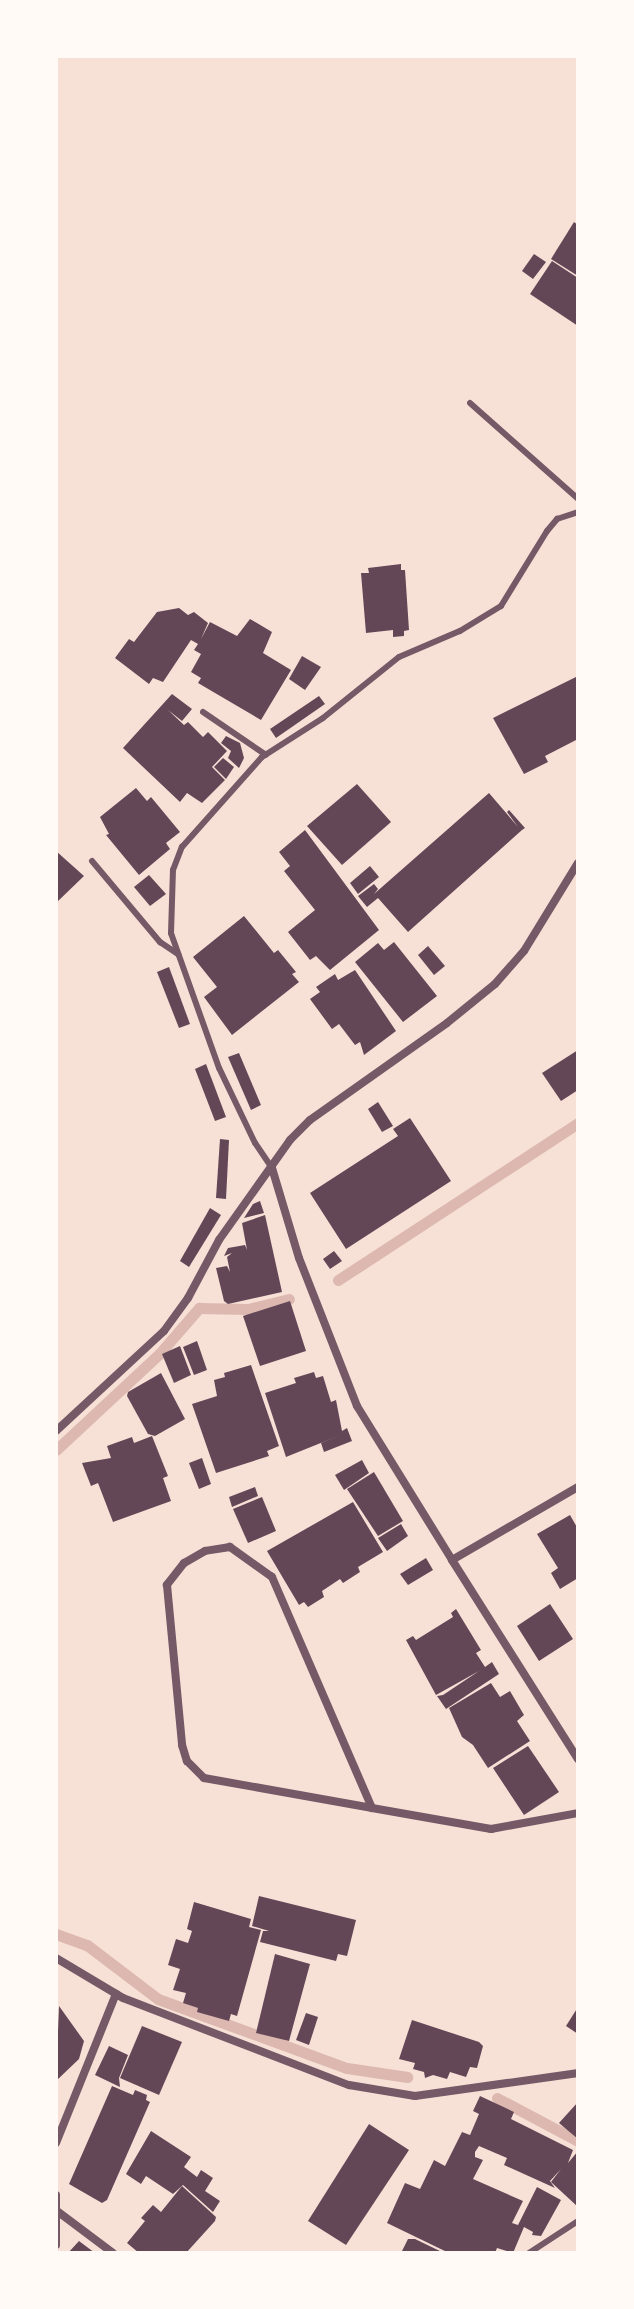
<!DOCTYPE html>
<style>
body{margin:0}
#map{position:relative;width:634px;height:2309px;overflow:hidden;background:#f7e1d7;font-family:Barlow,sans-serif}
div>[style]{position:absolute}
.stream>*{height:11px;margin:-5.5px;padding:0 5.5px;transform-origin:5.5px;border-radius:5.5px;background:#dcb8b0}
.building>*{inset:0;background:#644757}
.service>*{height:6px;margin:-3px;padding:0 3px;transform-origin:3px;border-radius:3px;background:#755966}
.minor>*{height:8px;margin:-4px;padding:0 4px;transform-origin:4px;border-radius:4px;background:#755966}
span{translate:-50% -50%;white-space:nowrap;text-align:center;line-height:1.15;-webkit-text-stroke:6px #fffaf5;paint-order:stroke}
.frame{position:absolute;inset:0;border:58px solid #fffaf5;pointer-events:none}
</style>
<div id="map">
<div class="stream">
<div style="left:338px;top:1280px;width:287px;rotate:-33.2deg"></div>
<div style="left:56px;top:1450px;width:142px;rotate:-43deg"></div>
<div style="left:160px;top:1353px;width:60px;rotate:-49.1deg"></div>
<div style="left:199px;top:1308px;width:49px;rotate:1.2deg"></div>
<div style="left:248px;top:1309px;width:42px;rotate:-13.7deg"></div>
<div style="left:56px;top:1934px;width:33px;rotate:20deg"></div>
<div style="left:87px;top:1945px;width:89px;rotate:37.3deg"></div>
<div style="left:158px;top:1999px;width:201px;rotate:20.1deg"></div>
<div style="left:347px;top:2068px;width:61px;rotate:8.5deg"></div>
<div style="left:497px;top:2098px;width:92px;rotate:28deg"></div>
</div>
<div class="building">
<div style="clip-path:polygon(574px 222px,578px 225px,578px 276px,551px 259px)"></div>
<div style="clip-path:polygon(534px 254px,546px 262px,533px 279px,522px 271px)"></div>
<div style="clip-path:polygon(552px 261px,578px 278px,578px 326px,530px 294px)"></div>
<div style="clip-path:polygon(401px 564px,401px 570px,405px 570px,409px 630px,404px 631px,404px 636px,393px 637px,393px 630px,366px 633px,361px 573px,369px 573px,368px 568px)"></div>
<div style="clip-path:polygon(179px 608px,188px 615px,194px 612px,208px 623px,201px 639px,210px 622px,237px 636px,250px 619px,272px 632px,263px 653px,291px 670px,261px 720px,198px 683px,201px 678px,191px 672px,201px 654px,194px 650px,198px 644px,191px 640px,163px 682px,153px 678px,149px 684px,115px 658px,129px 639px,134px 642px,157px 612px)"></div>
<div style="clip-path:polygon(302px 656px,321px 667px,305px 690px,289px 679px)"></div>
<div style="clip-path:polygon(578px 676px,578px 739px,545px 756px,548px 762px,524px 774px,493px 718px)"></div>
<div style="clip-path:polygon(172px 694px,192px 709px,182px 721px,168px 710px,184px 725px,188px 722px,203px 737px,208px 732px,227px 751px,212px 767px,225px 780px,202px 803px,187px 793px,180px 802px,123px 748px)"></div>
<div style="clip-path:polygon(319px 696px,325px 704px,276px 738px,270px 729px)"></div>
<div style="clip-path:polygon(226px 736px,240px 743px,244px 758px,239px 768px,228px 758px,231px 751px,221px 743px)"></div>
<div style="clip-path:polygon(223px 758px,234px 767px,226px 779px,214px 767px)"></div>
<div style="clip-path:polygon(357px 784px,391px 822px,342px 865px,307px 826px)"></div>
<div style="clip-path:polygon(136px 788px,147px 801px,151px 797px,180px 832px,166px 843px,170px 849px,139px 875px,106px 835px,109px 834px,100px 817px)"></div>
<div style="clip-path:polygon(489px 793px,518px 827px,507px 812px,509px 810px,525px 828px,522px 830px,408px 932px,378px 898px,367px 907px,358px 896px,374px 884px,378px 889px,374px 894px)"></div>
<div style="clip-path:polygon(305px 830px,379px 930px,330px 970px,316px 956px,310px 960px,288px 932px,315px 910px,284px 871px,290px 866px,279px 852px)"></div>
<div style="clip-path:polygon(56px 851px,84px 876px,56px 903px)"></div>
<div style="clip-path:polygon(370px 866px,379px 877px,358px 894px,350px 883px)"></div>
<div style="clip-path:polygon(149px 875px,166px 894px,150px 906px,134px 887px)"></div>
<div style="clip-path:polygon(244px 916px,274px 953px,278px 950px,296px 972px,292px 974px,299px 982px,232px 1035px,204px 997px,217px 987px,193px 957px)"></div>
<div style="clip-path:polygon(394px 942px,437px 996px,403px 1022px,355px 962px,378px 943px,384px 950px)"></div>
<div style="clip-path:polygon(428px 946px,445px 966px,434px 975px,418px 955px)"></div>
<div style="clip-path:polygon(169px 967px,190px 1024px,179px 1028px,157px 972px)"></div>
<div style="clip-path:polygon(355px 970px,396px 1031px,364px 1055px,360px 1042px,355px 1045px,339px 1024px,332px 1029px,310px 999px,320px 992px,316px 987px,335px 974px,338px 980px)"></div>
<div style="clip-path:polygon(578px 1050px,578px 1090px,561px 1101px,542px 1073px)"></div>
<div style="clip-path:polygon(239px 1053px,261px 1105px,251px 1110px,228px 1057px)"></div>
<div style="clip-path:polygon(206px 1064px,226px 1117px,215px 1121px,195px 1069px)"></div>
<div style="clip-path:polygon(378px 1102px,393px 1126px,382px 1132px,368px 1109px)"></div>
<div style="clip-path:polygon(410px 1118px,451px 1181px,346px 1249px,310px 1193px,398px 1136px,393px 1129px)"></div>
<div style="clip-path:polygon(220px 1139px,229px 1140px,226px 1199px,216px 1198px)"></div>
<div style="clip-path:polygon(260px 1201px,264px 1213px,244px 1218px,253px 1204px)"></div>
<div style="clip-path:polygon(210px 1208px,221px 1215px,189px 1267px,180px 1261px)"></div>
<div style="clip-path:polygon(265px 1215px,282px 1292px,228px 1304px,224px 1301px,216px 1268px,227px 1266px,230px 1272px,227px 1257px,232px 1253px,224px 1256px,228px 1248px,245px 1245px,247px 1250px,242px 1223px)"></div>
<div style="clip-path:polygon(334px 1251px,342px 1261px,330px 1269px,323px 1259px)"></div>
<div style="clip-path:polygon(290px 1301px,306px 1351px,260px 1366px,243px 1316px)"></div>
<div style="clip-path:polygon(197px 1341px,207px 1370px,194px 1375px,183px 1347px)"></div>
<div style="clip-path:polygon(180px 1346px,191px 1375px,174px 1383px,162px 1354px)"></div>
<div style="clip-path:polygon(251px 1365px,279px 1446px,267px 1451px,269px 1456px,216px 1473px,192px 1404px,217px 1396px,214px 1380px,225px 1377px,224px 1373px)"></div>
<div style="clip-path:polygon(314px 1372px,316px 1378px,323px 1376px,331px 1402px,336px 1400px,342px 1431px,347px 1428px,352px 1441px,324px 1452px,321px 1443px,343px 1434px,286px 1457px,265px 1393px,296px 1383px,294px 1378px)"></div>
<div style="clip-path:polygon(161px 1373px,185px 1419px,155px 1436px,148px 1434px,127px 1396px,128px 1392px)"></div>
<div style="clip-path:polygon(152px 1436px,168px 1476px,163px 1478px,171px 1501px,113px 1522px,98px 1483px,91px 1486px,82px 1463px,111px 1458px,107px 1446px,132px 1437px,134px 1443px)"></div>
<div style="clip-path:polygon(202px 1458px,211px 1484px,199px 1489px,189px 1463px)"></div>
<div style="clip-path:polygon(362px 1460px,369px 1473px,344px 1490px,335px 1475px)"></div>
<div style="clip-path:polygon(374px 1472px,403px 1521px,378px 1536px,347px 1489px)"></div>
<div style="clip-path:polygon(255px 1487px,258px 1496px,232px 1507px,229px 1497px)"></div>
<div style="clip-path:polygon(262px 1497px,276px 1531px,248px 1543px,233px 1509px)"></div>
<div style="clip-path:polygon(353px 1502px,383px 1552px,358px 1567px,360px 1572px,343px 1583px,340px 1579px,322px 1591px,324px 1597px,308px 1607px,304px 1602px,299px 1605px,267px 1551px)"></div>
<div style="clip-path:polygon(570px 1515px,578px 1529px,578px 1578px,560px 1589px,551px 1573px,558px 1568px,537px 1534px)"></div>
<div style="clip-path:polygon(401px 1524px,408px 1536px,387px 1551px,378px 1538px)"></div>
<div style="clip-path:polygon(426px 1558px,433px 1570px,408px 1585px,400px 1574px)"></div>
<div style="clip-path:polygon(550px 1604px,573px 1639px,539px 1661px,517px 1626px)"></div>
<div style="clip-path:polygon(456px 1609px,481px 1650px,476px 1653px,485px 1667px,492px 1662px,499px 1674px,446px 1709px,437px 1696px,443px 1695px,479px 1671px,436px 1695px,406px 1640px,413px 1636px,416px 1640px,453px 1617px,451px 1613px)"></div>
<div style="clip-path:polygon(491px 1683px,500px 1697px,510px 1691px,524px 1715px,517px 1721px,530px 1741px,488px 1768px,473px 1745px,462px 1737px,449px 1708px)"></div>
<div style="clip-path:polygon(528px 1746px,559px 1792px,524px 1815px,493px 1768px)"></div>
<div style="clip-path:polygon(259px 1896px,356px 1920px,347px 1956px,338px 1954px,336px 1961px,260px 1942px,263px 1931px,269px 1931px,252px 1926px)"></div>
<div style="clip-path:polygon(194px 1902px,251px 1919px,249px 1927px,261px 1930px,237px 2016px,231px 2014px,229px 2021px,197px 2012px,198px 2008px,183px 2003px,186px 1993px,173px 1990px,180px 1969px,168px 1965px,176px 1939px,188px 1943px,192px 1931px,187px 1929px)"></div>
<div style="clip-path:polygon(275px 1954px,310px 1964px,289px 2041px,256px 2033px)"></div>
<div style="clip-path:polygon(59px 2006px,84px 2041px,79px 2059px,56px 2081px)"></div>
<div style="clip-path:polygon(578px 2007px,578px 2034px,566px 2026px)"></div>
<div style="clip-path:polygon(306px 2013px,318px 2017px,309px 2045px,296px 2040px)"></div>
<div style="clip-path:polygon(412px 2020px,479px 2042px,483px 2046px,477px 2068px,470px 2067px,466px 2077px,450px 2072px,447px 2079px,433px 2075px,425px 2078px,424px 2072px,413px 2069px,415px 2063px,399px 2059px)"></div>
<div style="clip-path:polygon(142px 2026px,182px 2042px,159px 2095px,120px 2078px)"></div>
<div style="clip-path:polygon(109px 2046px,128px 2055px,119px 2078px,120px 2087px,95px 2075px)"></div>
<div style="clip-path:polygon(112px 2086px,133px 2095px,135px 2090px,147px 2095px,146px 2100px,150px 2102px,107px 2200px,102px 2203px,69px 2184px)"></div>
<div style="clip-path:polygon(480px 2096px,514px 2112px,511px 2119px,573px 2150px,568px 2163px,578px 2151px,578px 2207px,551px 2182px,561px 2169px,550px 2181px,547px 2177px,555px 2188px,504px 2165px,507px 2158px,479px 2146px,475px 2152px,475px 2157px,483px 2160px,473px 2179px,523px 2201px,512px 2223px,518px 2225px,537px 2187px,561px 2200px,541px 2236px,532px 2235px,533px 2232px,524px 2227px,513px 2253px,497px 2248px,495px 2253px,449px 2253px,387px 2223px,405px 2183px,420px 2189px,434px 2160px,445px 2166px,462px 2132px,470px 2135px,479px 2114px,473px 2111px)"></div>
<div style="clip-path:polygon(578px 2102px,578px 2139px,559px 2123px)"></div>
<div style="clip-path:polygon(369px 2124px,409px 2150px,346px 2245px,308px 2221px)"></div>
<div style="clip-path:polygon(151px 2131px,191px 2157px,184px 2167px,197px 2177px,201px 2170px,213px 2178px,205px 2191px,220px 2201px,213px 2212px,183px 2185px,173px 2194px,146px 2176px,141px 2184px,126px 2174px)"></div>
<div style="clip-path:polygon(182px 2186px,216px 2217px,215px 2221px,186px 2253px,139px 2253px,127px 2243px,145px 2221px,141px 2218px,153px 2205px,161px 2212px)"></div>
<div style="clip-path:polygon(408px 2239px,415px 2239px,444px 2253px,401px 2253px)"></div>
<div style="clip-path:polygon(79px 2241px,95px 2253px,68px 2253px)"></div>
</div>
<div class="service">
<div style="left:470px;top:403px;width:144px;rotate:41.6deg"></div>
<div style="left:203px;top:712px;width:76px;rotate:34.3deg"></div>
<div style="left:92px;top:861px;width:106px;rotate:50deg"></div>
<div style="left:160px;top:942px;width:22px;rotate:34deg"></div>
<div style="left:272px;top:1168px;width:30px;rotate:-124deg"></div>
<div style="left:255px;top:1143px;width:83px;rotate:-115.6deg"></div>
<div style="left:219px;top:1068px;width:143px;rotate:-109.6deg"></div>
<div style="left:171px;top:933px;width:63px;rotate:-88.2deg"></div>
<div style="left:173px;top:870px;width:25px;rotate:-69deg"></div>
<div style="left:182px;top:847px;width:120px;rotate:-48.4deg"></div>
<div style="left:262px;top:757px;width:72px;rotate:-32.6deg"></div>
<div style="left:323px;top:718px;width:97px;rotate:-38.8deg"></div>
<div style="left:399px;top:657px;width:66px;rotate:-23.1deg"></div>
<div style="left:460px;top:631px;width:48px;rotate:-31.4deg"></div>
<div style="left:501px;top:606px;width:88px;rotate:-58.5deg"></div>
<div style="left:547px;top:531px;width:16px;rotate:-50deg"></div>
<div style="left:557px;top:519px;width:22px;rotate:-18deg"></div>
<div style="left:529px;top:2253px;width:59px;rotate:-33.1deg"></div>
</div>
<div class="minor">
<div style="left:272px;top:1168px;width:94px;rotate:73.3deg"></div>
<div style="left:299px;top:1258px;width:159px;rotate:68.6deg"></div>
<div style="left:357px;top:1406px;width:181px;rotate:58.3deg"></div>
<div style="left:452px;top:1560px;width:146px;rotate:-30.1deg"></div>
<div style="left:56px;top:1431px;width:147px;rotate:-42.8deg"></div>
<div style="left:164px;top:1331px;width:41px;rotate:-54deg"></div>
<div style="left:188px;top:1298px;width:66px;rotate:-61.9deg"></div>
<div style="left:219px;top:1240px;width:123px;rotate:-54.6deg"></div>
<div style="left:290px;top:1140px;width:28px;rotate:-45deg"></div>
<div style="left:310px;top:1120px;width:168px;rotate:-35.3deg"></div>
<div style="left:447px;top:1023px;width:62px;rotate:-39.1deg"></div>
<div style="left:495px;top:984px;width:44px;rotate:-48.7deg"></div>
<div style="left:524px;top:951px;width:103px;rotate:-58.5deg"></div>
<div style="left:452px;top:1560px;width:236px;rotate:57.7deg"></div>
<div style="left:372px;top:1808px;width:252px;rotate:-113.4deg"></div>
<div style="left:272px;top:1577px;width:52px;rotate:-144.5deg"></div>
<div style="left:230px;top:1547px;width:25px;rotate:171deg"></div>
<div style="left:205px;top:1551px;width:24px;rotate:150deg"></div>
<div style="left:184px;top:1563px;width:28px;rotate:128deg"></div>
<div style="left:167px;top:1585px;width:161px;rotate:84.6deg"></div>
<div style="left:182px;top:1745px;width:17px;rotate:73deg"></div>
<div style="left:187px;top:1761px;width:24px;rotate:45deg"></div>
<div style="left:204px;top:1778px;width:171px;rotate:10.1deg"></div>
<div style="left:372px;top:1808px;width:121px;rotate:10deg"></div>
<div style="left:491px;top:1829px;width:88px;rotate:-10.4deg"></div>
<div style="left:56px;top:1958px;width:78px;rotate:30.8deg"></div>
<div style="left:123px;top:1998px;width:242px;rotate:21.1deg"></div>
<div style="left:349px;top:2085px;width:67px;rotate:9.5deg"></div>
<div style="left:415px;top:2096px;width:165px;rotate:-8deg"></div>
<div style="left:56px;top:2143px;width:161px;rotate:-68.1deg"></div>
<div style="left:56px;top:2195px;width:50px;rotate:90deg"></div>
<div style="left:57px;top:2211px;width:70px;rotate:36.9deg"></div>
</div>
<div class="frame"></div>
</div>
